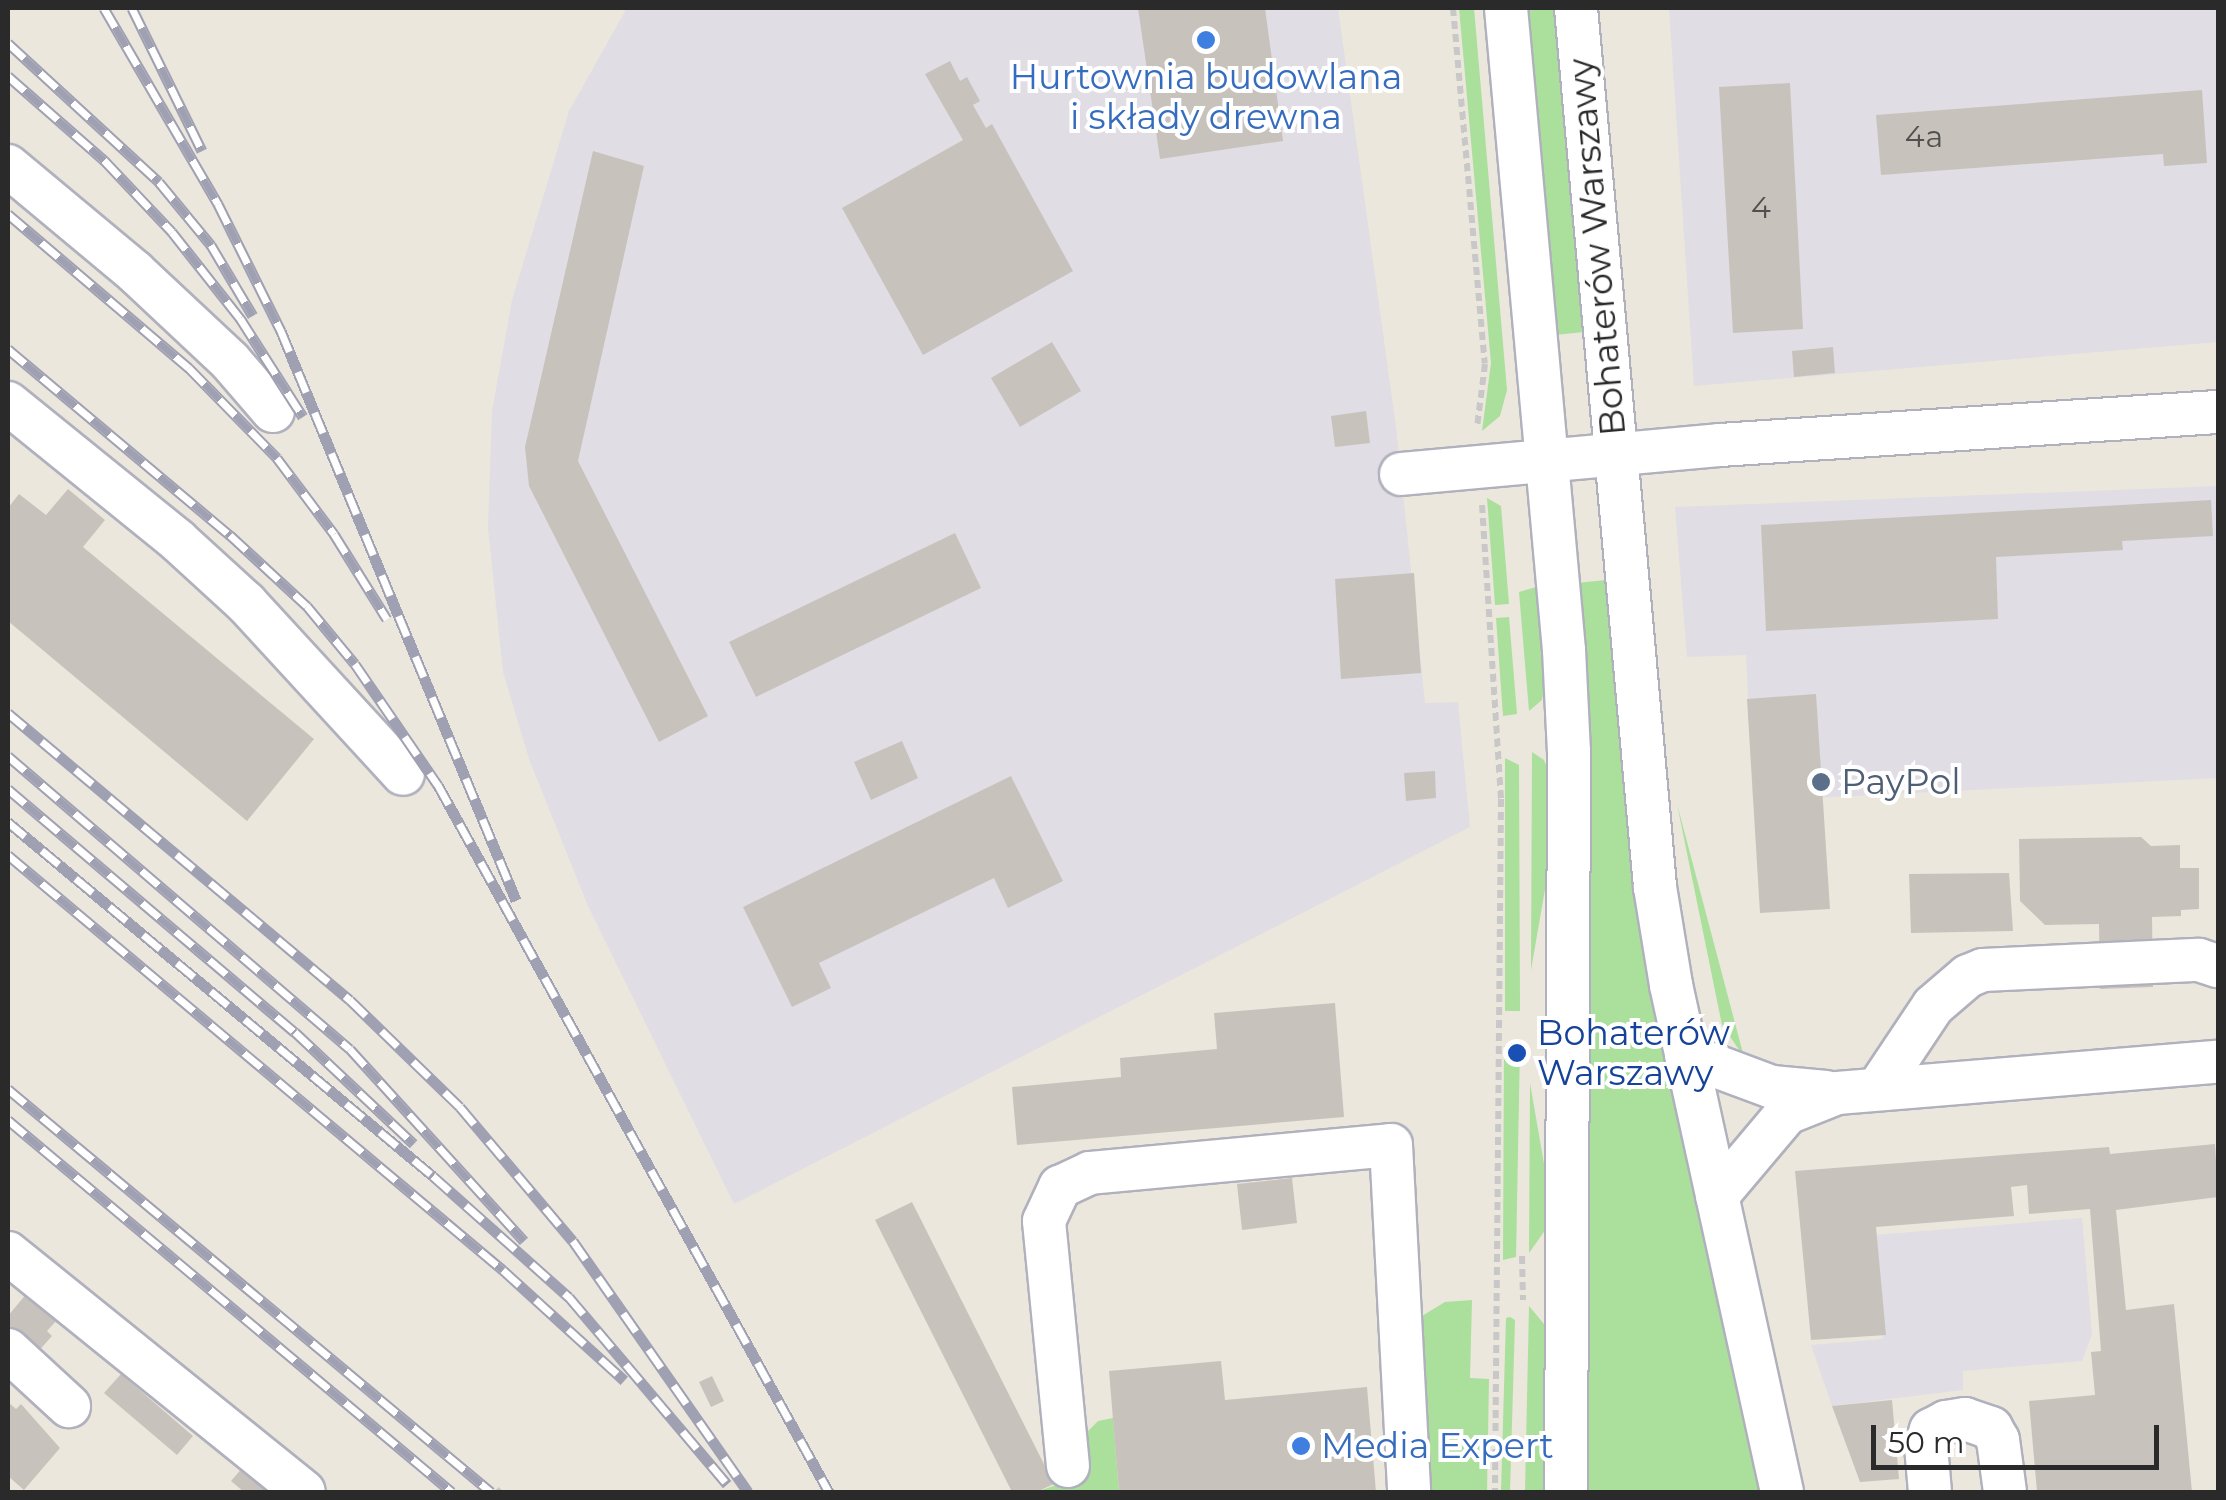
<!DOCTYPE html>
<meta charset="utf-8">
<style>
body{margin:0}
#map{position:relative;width:2226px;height:1500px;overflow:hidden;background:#ebe7dd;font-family:Montserrat,sans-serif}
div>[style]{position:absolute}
.industrial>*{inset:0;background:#e0dde4}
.green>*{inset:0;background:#abdf9c}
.building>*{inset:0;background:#c7c3bc}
.path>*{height:6px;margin-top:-3px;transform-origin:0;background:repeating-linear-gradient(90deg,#c8c8c8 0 8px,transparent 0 13px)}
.roads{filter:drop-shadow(2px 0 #b0b1bd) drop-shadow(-2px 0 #b0b1bd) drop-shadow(0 2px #b0b1bd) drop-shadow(0 -2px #b0b1bd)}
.minor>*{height:42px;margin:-21px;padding:0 21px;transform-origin:21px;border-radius:21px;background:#fff}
.rail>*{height:11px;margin-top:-5.5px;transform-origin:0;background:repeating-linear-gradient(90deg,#fff 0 22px,#a0a0b3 0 44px);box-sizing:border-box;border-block:2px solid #a0a0b3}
.dots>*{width:28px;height:28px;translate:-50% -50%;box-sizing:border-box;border:5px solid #fff;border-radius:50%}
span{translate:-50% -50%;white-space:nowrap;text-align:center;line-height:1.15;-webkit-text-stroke:8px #fff;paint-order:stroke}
.number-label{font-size:30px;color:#51504e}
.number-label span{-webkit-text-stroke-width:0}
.shop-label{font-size:35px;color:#366cbe}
.left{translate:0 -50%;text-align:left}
.street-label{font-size:35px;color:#2a2a2a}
.service-label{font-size:35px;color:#4e5e75}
.transit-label{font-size:35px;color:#164399}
.frame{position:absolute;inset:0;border:10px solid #2a2a2a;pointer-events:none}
.scale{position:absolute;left:1871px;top:1425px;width:288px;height:45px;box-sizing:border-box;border:5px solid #2a2a2a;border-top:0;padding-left:12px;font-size:30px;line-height:35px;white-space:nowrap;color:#2a2a2a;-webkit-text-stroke:8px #fff;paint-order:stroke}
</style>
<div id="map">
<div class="industrial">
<div style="clip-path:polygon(627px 8px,1338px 8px,1396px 427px,1425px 703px,1458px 702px,1470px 827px,734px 1204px,588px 906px,529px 759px,503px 672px,488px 528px,492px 411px,512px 300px,569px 111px)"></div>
<div style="clip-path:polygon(1669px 8px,2218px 8px,2218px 342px,1694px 386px)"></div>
<div style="clip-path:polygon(2218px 486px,2218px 778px,1753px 801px,1746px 655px,1687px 657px,1675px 507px)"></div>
<div style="clip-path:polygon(2082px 1218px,2092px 1334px,2082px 1361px,1963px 1371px,1963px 1390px,1832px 1406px,1811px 1345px,1883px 1339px,1875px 1235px)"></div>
</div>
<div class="green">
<div style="clip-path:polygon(1459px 8px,1474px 8px,1507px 390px,1500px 416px,1482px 431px,1491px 363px)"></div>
<div style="clip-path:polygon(1527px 8px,1555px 8px,1584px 332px,1555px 335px)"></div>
<div style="clip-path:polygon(1487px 498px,1501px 506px,1509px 604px,1495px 605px)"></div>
<div style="clip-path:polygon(1606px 580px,1638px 925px,1760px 1492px,1586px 1492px,1591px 836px,1577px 583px)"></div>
<div style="clip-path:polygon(1536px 587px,1544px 689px,1542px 700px,1529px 711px,1519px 592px)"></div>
<div style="clip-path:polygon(1509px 617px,1517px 714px,1503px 716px,1496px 618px)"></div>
<div style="clip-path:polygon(1532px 752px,1544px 760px,1548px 770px,1548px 872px,1531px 970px)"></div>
<div style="clip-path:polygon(1505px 758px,1519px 765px,1520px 1011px,1505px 1011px)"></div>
<div style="clip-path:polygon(1677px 804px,1744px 1057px,1722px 1025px)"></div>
<div style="clip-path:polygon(1504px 1046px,1520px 1046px,1516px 1257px,1503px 1260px)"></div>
<div style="clip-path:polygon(1530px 1083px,1548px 1187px,1546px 1229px,1529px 1253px)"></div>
<div style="clip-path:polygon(1472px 1300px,1470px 1378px,1489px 1379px,1487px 1492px,1423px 1492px,1416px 1342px,1422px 1316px,1445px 1302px)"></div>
<div style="clip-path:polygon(1529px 1306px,1544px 1324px,1547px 1335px,1545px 1492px,1525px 1492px)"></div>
<div style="clip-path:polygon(1510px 1317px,1515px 1320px,1510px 1492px,1501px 1492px,1506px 1318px)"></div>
<div style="clip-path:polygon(1113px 1418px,1119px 1492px,1036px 1492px,1080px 1477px,1085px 1434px,1098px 1421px)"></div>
</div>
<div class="building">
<div style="clip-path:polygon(1138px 8px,1265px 8px,1283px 141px,1160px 159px)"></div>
<div style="clip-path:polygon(950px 61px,960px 81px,967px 77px,980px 101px,973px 105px,986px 128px,992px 124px,1073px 271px,923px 355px,842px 208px,963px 140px,925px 74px)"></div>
<div style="clip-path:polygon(1790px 83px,1803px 329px,1733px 333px,1719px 87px)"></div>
<div style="clip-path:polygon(2202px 90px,2207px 163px,2164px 166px,2163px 154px,1881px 175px,1876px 115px)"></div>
<div style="clip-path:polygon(593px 151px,644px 166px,578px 461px,708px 716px,659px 742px,529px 486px,525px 447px)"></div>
<div style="clip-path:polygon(1052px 342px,1081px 391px,1020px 427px,991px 378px)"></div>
<div style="clip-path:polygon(1833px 347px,1835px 373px,1794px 377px,1792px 351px)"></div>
<div style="clip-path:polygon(1366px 411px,1370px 443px,1335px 447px,1331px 416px)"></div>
<div style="clip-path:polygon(68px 489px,105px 520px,83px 547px,314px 739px,247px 821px,8px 621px,8px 508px,19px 494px,46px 515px)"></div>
<div style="clip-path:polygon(2211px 500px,2213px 536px,2122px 541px,2123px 550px,1996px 557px,1998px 619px,1766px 631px,1761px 525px)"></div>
<div style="clip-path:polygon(955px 533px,981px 588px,756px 697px,729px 642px)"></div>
<div style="clip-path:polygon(1414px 573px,1421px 673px,1341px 679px,1335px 579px)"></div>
<div style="clip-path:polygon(1816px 694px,1830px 909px,1760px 913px,1747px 699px)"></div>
<div style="clip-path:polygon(902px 741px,918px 778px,871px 800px,854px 762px)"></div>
<div style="clip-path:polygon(1435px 771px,1436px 798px,1406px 801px,1404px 773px)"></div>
<div style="clip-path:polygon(1011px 776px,1063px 881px,1008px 908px,994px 878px,819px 963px,831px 988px,792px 1007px,743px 907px)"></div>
<div style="clip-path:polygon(2141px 837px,2151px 846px,2180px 845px,2180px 868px,2199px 868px,2199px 909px,2181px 910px,2181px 916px,2152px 917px,2153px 987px,2100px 989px,2099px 924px,2045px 925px,2020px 901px,2019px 839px)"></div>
<div style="clip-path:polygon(2009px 873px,2013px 931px,1911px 933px,1909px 874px)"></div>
<div style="clip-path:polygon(1335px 1003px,1344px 1117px,1017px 1145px,1012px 1087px,1121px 1077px,1120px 1058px,1217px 1049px,1214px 1013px)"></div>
<div style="clip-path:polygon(2215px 1144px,2218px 1197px,2116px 1210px,2126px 1310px,2174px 1304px,2192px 1492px,2037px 1492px,2029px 1401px,2095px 1395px,2091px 1352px,2101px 1351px,2090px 1209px,2029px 1214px,2027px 1185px,2011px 1187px,2014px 1216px,1876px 1227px,1886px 1335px,1811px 1340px,1795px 1171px,2109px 1147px,2110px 1154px)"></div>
<div style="clip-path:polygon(1292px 1178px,1297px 1223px,1242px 1230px,1237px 1184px)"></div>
<div style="clip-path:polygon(912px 1202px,1054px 1484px,1036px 1492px,1012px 1492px,875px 1220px)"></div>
<div style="clip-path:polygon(27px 1293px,58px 1319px,47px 1331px,52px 1336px,34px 1356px,8px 1334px,8px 1316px)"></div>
<div style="clip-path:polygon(1221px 1361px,1225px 1400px,1367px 1387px,1376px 1492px,1119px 1492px,1109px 1371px)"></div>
<div style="clip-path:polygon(121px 1374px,193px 1436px,177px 1455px,104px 1393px)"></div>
<div style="clip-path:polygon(712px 1376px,724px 1401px,711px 1407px,699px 1382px)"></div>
<div style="clip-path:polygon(1892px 1400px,1899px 1479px,1860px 1482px,1832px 1406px)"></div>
<div style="clip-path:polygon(8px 1402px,16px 1409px,21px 1404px,60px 1448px,24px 1490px,8px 1476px)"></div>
<div style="clip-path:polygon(249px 1460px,287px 1492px,244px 1492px,231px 1481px)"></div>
</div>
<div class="path">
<div style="left:1453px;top:8px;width:357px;rotate:84.9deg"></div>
<div style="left:1485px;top:364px;width:64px;rotate:97.2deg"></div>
<div style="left:1482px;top:505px;width:295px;rotate:86.3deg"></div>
<div style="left:1501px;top:799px;width:693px;rotate:90.5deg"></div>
<div style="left:1522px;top:1256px;width:44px;rotate:88.7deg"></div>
<div style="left:1839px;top:1491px;width:1px;rotate:90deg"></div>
<div style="left:498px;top:1492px;width:4px;rotate:-45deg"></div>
</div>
<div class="roads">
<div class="minor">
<div style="left:1506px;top:8px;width:645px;rotate:84.84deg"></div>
<div style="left:1564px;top:650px;width:101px;rotate:87.2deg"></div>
<div style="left:1569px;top:751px;width:741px;rotate:90.23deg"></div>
<div style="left:1576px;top:8px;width:883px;rotate:84.86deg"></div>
<div style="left:1655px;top:887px;width:99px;rotate:80.7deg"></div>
<div style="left:1671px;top:985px;width:519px;rotate:77.65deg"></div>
<div style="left:8px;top:166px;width:165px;rotate:39.8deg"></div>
<div style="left:135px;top:272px;width:130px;rotate:43.1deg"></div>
<div style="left:230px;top:361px;width:66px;rotate:49.3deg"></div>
<div style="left:8px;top:403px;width:218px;rotate:39deg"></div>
<div style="left:177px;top:540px;width:93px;rotate:42.4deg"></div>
<div style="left:246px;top:603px;width:232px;rotate:47.4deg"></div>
<div style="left:1401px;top:474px;width:320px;rotate:-5.2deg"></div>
<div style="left:1720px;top:445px;width:499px;rotate:-3.8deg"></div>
<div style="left:1686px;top:1055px;width:92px;rotate:20.4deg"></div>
<div style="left:1772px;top:1087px;width:54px;rotate:5.3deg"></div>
<div style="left:1879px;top:1087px;width:97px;rotate:-56.3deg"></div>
<div style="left:1933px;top:1006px;width:46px;rotate:-40.6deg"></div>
<div style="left:1968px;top:976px;width:16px;rotate:-22deg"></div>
<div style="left:1983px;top:970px;width:216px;rotate:-2.7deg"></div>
<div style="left:2199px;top:960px;width:20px;rotate:18deg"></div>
<div style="left:1717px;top:1196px;width:109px;rotate:-49.9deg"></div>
<div style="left:1787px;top:1113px;width:54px;rotate:-21.8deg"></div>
<div style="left:1837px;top:1093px;width:382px;rotate:-4.7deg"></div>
<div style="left:8px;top:1253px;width:380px;rotate:38.9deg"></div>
<div style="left:8px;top:1350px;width:83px;rotate:42.6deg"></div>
<div style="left:1068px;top:1466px;width:246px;rotate:-95.6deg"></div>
<div style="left:1044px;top:1221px;width:38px;rotate:-65deg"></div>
<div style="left:1060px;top:1187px;width:33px;rotate:-25deg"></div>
<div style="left:1090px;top:1173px;width:302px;rotate:-5.3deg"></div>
<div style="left:1391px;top:1145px;width:347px;rotate:87deg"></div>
<div style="left:1930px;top:1492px;width:46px;rotate:-95deg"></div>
<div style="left:1926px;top:1446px;width:17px;rotate:-73deg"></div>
<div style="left:1931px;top:1430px;width:17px;rotate:-28deg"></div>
<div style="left:1946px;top:1422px;width:19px;rotate:-9deg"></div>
<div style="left:1965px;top:1419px;width:28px;rotate:19deg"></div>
<div style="left:1991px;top:1428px;width:14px;rotate:60deg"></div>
<div style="left:1998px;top:1440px;width:52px;rotate:82.3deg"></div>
</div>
</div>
<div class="rail">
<div style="left:104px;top:8px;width:227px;rotate:59.8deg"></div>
<div style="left:218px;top:204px;width:142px;rotate:63.6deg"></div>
<div style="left:281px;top:331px;width:616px;rotate:67.56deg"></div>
<div style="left:132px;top:8px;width:159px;rotate:63.9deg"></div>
<div style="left:8px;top:43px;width:205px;rotate:42.6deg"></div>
<div style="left:159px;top:182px;width:82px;rotate:50.5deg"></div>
<div style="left:211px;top:245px;width:82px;rotate:59.4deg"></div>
<div style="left:8px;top:76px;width:128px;rotate:41.2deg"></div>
<div style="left:104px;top:160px;width:99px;rotate:46.6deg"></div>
<div style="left:172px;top:232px;width:110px;rotate:51.7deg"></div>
<div style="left:240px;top:318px;width:117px;rotate:57.5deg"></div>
<div style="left:8px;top:214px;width:238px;rotate:40.4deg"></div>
<div style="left:189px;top:368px;width:126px;rotate:45.6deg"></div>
<div style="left:277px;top:458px;width:95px;rotate:53.1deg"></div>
<div style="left:334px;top:534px;width:100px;rotate:58.1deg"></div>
<div style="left:8px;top:349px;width:290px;rotate:40deg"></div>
<div style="left:230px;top:535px;width:105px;rotate:42.7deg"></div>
<div style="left:307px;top:606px;width:75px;rotate:50.4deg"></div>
<div style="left:355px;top:664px;width:147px;rotate:55.6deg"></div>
<div style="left:438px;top:785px;width:808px;rotate:61.06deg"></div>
<div style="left:8px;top:713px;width:446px;rotate:40deg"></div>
<div style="left:350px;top:1000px;width:153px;rotate:44.2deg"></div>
<div style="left:460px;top:1107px;width:175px;rotate:49.9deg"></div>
<div style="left:573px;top:1241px;width:306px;rotate:55.1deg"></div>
<div style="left:8px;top:756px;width:450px;rotate:40.6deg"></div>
<div style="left:350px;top:1049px;width:259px;rotate:47.8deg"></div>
<div style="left:8px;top:789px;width:376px;rotate:40.3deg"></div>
<div style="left:295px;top:1032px;width:163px;rotate:43.3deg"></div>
<div style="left:8px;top:822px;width:553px;rotate:39.79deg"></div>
<div style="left:433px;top:1176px;width:182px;rotate:41.7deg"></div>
<div style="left:569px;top:1297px;width:245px;rotate:49.8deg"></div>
<div style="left:8px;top:855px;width:646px;rotate:39.98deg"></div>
<div style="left:503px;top:1270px;width:164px;rotate:42.3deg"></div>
<div style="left:8px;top:1089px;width:629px;rotate:39.84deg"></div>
<div style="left:8px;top:1120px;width:579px;rotate:39.96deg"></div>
</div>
<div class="dots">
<div style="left:1206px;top:40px;background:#3f7fe0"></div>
<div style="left:1821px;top:782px;background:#5c6f8a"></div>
<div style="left:1517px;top:1053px;background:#1a4fb4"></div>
<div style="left:1301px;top:1446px;background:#3f7fe0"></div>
</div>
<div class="number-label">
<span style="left:1924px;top:137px">4a</span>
<span style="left:1761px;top:208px">4</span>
</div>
<div class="shop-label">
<span style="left:1206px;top:97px">Hurtownia budowlana<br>i składy drewna</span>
<span class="left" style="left:1321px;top:1446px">Media Expert</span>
</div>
<div class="street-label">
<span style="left:1597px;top:247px;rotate:-95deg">Bohaterów Warszawy</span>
</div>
<div class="service-label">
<span class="left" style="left:1841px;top:782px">PayPol</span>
</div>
<div class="transit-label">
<span class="left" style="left:1537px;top:1053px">Bohaterów<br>Warszawy</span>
</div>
<div class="frame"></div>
<div class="scale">50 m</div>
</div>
